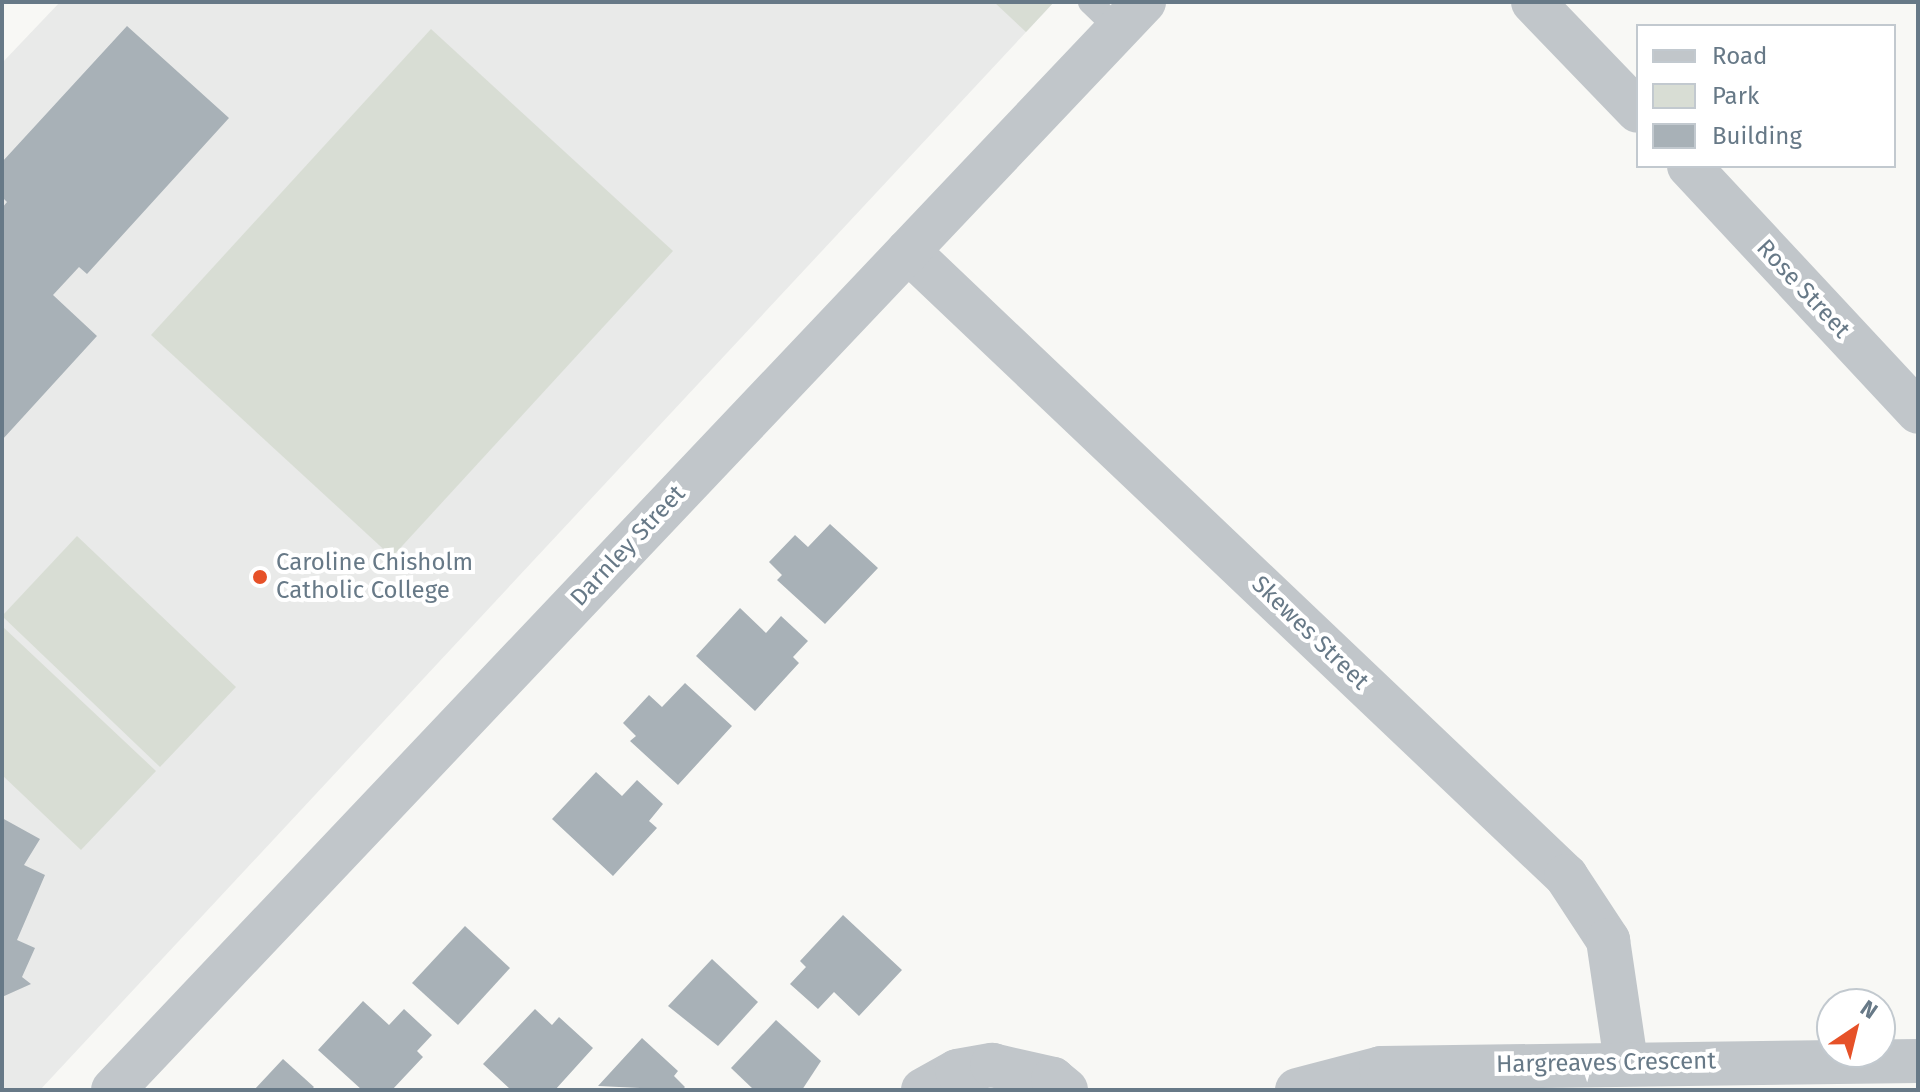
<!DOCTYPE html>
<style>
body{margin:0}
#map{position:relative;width:1920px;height:1092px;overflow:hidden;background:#f8f8f5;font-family:"Fira Sans",sans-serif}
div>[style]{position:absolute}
.built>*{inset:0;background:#e9eae9}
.green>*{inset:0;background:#d8ddd4}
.building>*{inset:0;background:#a8b1b7}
.lane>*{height:24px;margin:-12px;padding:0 12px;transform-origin:12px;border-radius:12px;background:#c1c6ca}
.street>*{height:44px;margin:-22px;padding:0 22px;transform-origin:22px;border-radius:22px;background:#c1c6ca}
.dots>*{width:22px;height:22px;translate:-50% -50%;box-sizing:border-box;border:4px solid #fff;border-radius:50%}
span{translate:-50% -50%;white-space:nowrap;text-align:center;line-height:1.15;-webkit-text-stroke:8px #fff;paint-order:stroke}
.street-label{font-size:24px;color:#677987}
.poi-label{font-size:24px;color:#677987}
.left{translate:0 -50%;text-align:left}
.frame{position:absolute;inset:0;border:4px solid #677987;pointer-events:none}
.legend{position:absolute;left:1636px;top:24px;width:260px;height:144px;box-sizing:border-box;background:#fff;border:2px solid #c2c9cf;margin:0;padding:10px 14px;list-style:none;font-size:24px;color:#677987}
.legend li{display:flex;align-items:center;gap:16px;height:40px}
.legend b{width:40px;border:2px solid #c2c9cf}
.north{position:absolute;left:1816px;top:988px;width:80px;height:80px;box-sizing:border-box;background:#fff;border:2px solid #c2c9cf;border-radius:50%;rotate:35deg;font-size:22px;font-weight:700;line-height:32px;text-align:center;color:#677987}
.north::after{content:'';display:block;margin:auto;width:28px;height:36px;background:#e65128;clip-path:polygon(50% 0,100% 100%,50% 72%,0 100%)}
</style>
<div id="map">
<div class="built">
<div style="clip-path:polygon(60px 2px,1054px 2px,40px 1090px,2px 1090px,2px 63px)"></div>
</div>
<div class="green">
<div style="clip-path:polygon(994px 2px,1054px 2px,1026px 32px)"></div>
<div style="clip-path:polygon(431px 29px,673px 251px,392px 557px,151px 335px)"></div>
<div style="clip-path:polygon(77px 536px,236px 687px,160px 767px,2px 616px)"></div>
<div style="clip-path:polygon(2px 626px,156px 771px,81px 850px,2px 775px)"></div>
</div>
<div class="building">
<div style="clip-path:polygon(127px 26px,229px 118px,87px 274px,79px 267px,53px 295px,97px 336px,2px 440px,2px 208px,7px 202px,2px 197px,2px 162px)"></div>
<div style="clip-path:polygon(830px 524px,878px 568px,825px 624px,777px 580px,782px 575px,769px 562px,795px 535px,808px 547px)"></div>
<div style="clip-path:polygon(740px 608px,766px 633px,781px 616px,808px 641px,793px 657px,799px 663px,755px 711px,696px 656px)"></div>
<div style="clip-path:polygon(685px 683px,732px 726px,678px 785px,630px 741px,636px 736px,623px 723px,649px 695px,662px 707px)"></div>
<div style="clip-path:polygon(596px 772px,622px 796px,637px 780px,663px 804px,649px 821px,657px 828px,613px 876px,552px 819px)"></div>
<div style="clip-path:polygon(2px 818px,40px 839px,24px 865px,45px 875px,17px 940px,35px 948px,22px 977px,31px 984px,2px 997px)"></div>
<div style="clip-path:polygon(843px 915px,902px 970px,859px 1016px,834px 992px,818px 1009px,790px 984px,806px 967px,800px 961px)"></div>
<div style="clip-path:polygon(465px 926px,510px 968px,458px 1025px,412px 983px)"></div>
<div style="clip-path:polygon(712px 959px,758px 1002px,718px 1046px,668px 1006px)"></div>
<div style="clip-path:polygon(363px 1001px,389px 1025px,404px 1009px,432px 1035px,417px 1051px,423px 1057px,392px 1090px,362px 1090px,318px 1050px)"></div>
<div style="clip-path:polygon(535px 1009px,552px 1025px,559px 1017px,593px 1048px,555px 1090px,511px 1090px,483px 1064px)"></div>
<div style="clip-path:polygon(776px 1020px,821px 1061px,802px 1090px,754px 1090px,731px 1068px)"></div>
<div style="clip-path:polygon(642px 1038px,678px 1071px,674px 1076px,685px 1087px,682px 1090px,598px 1086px)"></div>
<div style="clip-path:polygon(283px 1059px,314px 1087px,311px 1090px,254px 1090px)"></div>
</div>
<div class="lane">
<div style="left:1090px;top:2px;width:39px;rotate:44deg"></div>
</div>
<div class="street">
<div style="left:1533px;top:2px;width:151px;rotate:46.1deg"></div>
<div style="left:1689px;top:166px;width:336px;rotate:47deg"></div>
<div style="left:908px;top:251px;width:908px;rotate:43.53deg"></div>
<div style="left:1566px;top:876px;width:77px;rotate:56.7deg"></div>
<div style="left:1608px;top:940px;width:123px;rotate:81.6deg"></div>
<div style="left:113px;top:1090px;width:1499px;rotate:-46.54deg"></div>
<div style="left:923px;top:1090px;width:39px;rotate:-29deg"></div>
<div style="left:957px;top:1071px;width:36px;rotate:-10deg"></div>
<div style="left:992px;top:1065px;width:63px;rotate:12.9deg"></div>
<div style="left:1053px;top:1079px;width:17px;rotate:40deg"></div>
<div style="left:1297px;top:1090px;width:87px;rotate:-14.7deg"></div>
<div style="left:1381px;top:1068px;width:537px;rotate:-0.75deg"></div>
</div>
<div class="dots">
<div style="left:260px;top:577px;background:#e65128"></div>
</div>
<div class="street-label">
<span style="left:1803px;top:289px;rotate:47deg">Rose Street</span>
<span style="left:628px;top:546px;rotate:-47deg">Darnley Street</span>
<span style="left:1310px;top:633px;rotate:44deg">Skewes Street</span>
<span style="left:1606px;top:1063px;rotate:-1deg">Hargreaves Crescent</span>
</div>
<div class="poi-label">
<span class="left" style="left:276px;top:577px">Caroline Chisholm<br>Catholic College</span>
</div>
<div class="frame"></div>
<ul class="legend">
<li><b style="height:10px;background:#c1c6ca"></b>Road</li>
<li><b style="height:22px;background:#d8ddd4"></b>Park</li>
<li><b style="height:22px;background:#a8b1b7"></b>Building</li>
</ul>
<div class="north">N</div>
</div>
